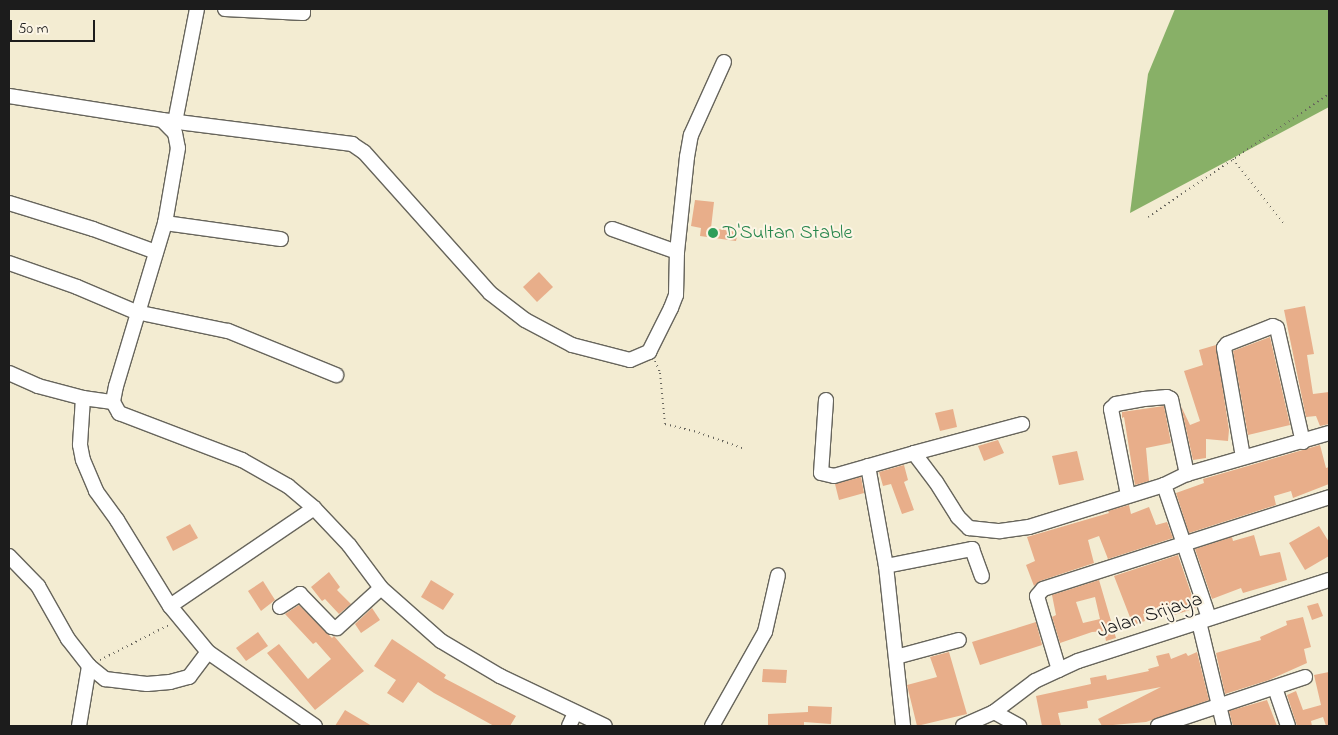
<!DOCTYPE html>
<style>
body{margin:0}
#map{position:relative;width:1338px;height:735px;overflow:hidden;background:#f3ecd2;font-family:"Indie Flower",sans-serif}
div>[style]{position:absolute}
.forest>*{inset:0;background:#88b067}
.building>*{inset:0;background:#e8ae8a}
.path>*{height:2px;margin-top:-1px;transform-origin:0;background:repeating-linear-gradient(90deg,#67655c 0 1px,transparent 0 5px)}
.roads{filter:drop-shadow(1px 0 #67655c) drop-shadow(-1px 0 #67655c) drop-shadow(0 1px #67655c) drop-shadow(0 -1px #67655c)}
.minor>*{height:14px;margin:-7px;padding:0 7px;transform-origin:7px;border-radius:7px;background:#fff}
.dots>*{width:14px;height:14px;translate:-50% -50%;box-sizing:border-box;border:2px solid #fcf5e5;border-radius:50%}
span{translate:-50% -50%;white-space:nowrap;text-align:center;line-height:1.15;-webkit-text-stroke:4px #fcf5e5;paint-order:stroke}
.leisure-label{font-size:20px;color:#27864d}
.left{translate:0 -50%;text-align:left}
.street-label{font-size:20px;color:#1c1c1c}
.frame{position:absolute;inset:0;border:10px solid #1c1c1c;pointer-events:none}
.scale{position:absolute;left:10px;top:20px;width:85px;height:22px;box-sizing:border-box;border:2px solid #1c1c1c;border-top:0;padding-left:6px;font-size:15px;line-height:18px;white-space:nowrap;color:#1c1c1c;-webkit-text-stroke:4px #fcf5e5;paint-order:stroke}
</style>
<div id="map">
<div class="forest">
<div style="clip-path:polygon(1175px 9px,1329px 9px,1329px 107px,1130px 213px,1148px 74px)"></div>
</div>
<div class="building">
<div style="clip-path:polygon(695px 200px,714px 202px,711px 228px,738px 232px,736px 241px,700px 236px,701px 228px,691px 226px)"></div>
<div style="clip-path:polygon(539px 272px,553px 287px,537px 302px,523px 287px)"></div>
<div style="clip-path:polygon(1305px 306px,1314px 354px,1307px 355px,1313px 394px,1329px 392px,1329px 424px,1320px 426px,1316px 416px,1306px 417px,1284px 310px)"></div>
<div style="clip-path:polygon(1270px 337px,1290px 425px,1248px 435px,1233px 351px)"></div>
<div style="clip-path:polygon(1216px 345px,1229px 430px,1228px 441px,1206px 439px,1206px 458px,1193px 460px,1181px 406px,1190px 425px,1200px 421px,1184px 371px,1203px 365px,1199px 350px)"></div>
<div style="clip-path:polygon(1164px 406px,1171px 443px,1146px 448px,1149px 481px,1135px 485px,1124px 417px,1122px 418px,1122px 412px)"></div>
<div style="clip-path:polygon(953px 409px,957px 427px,940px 431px,935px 413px)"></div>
<div style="clip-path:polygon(998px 440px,1004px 453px,984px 461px,978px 446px)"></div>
<div style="clip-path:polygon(1320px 445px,1326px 468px,1329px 467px,1329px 484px,1293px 498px,1291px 491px,1274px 496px,1276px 505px,1189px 533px,1176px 493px,1204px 483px,1203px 479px)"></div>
<div style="clip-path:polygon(1077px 451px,1084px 480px,1059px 485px,1052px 456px)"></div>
<div style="clip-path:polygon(904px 465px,908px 480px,904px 482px,914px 510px,902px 514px,891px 484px,883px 486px,879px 472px)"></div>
<div style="clip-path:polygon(861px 477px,864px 493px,839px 500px,835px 484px)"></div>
<div style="clip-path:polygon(1129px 505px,1131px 514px,1149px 507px,1156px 525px,1167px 522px,1173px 538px,1108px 559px,1099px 536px,1088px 540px,1094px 563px,1040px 581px,1034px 586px,1026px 565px,1035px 561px,1027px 537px,1109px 513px,1108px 511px)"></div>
<div style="clip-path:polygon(190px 524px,198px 538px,173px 551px,166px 537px)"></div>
<div style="clip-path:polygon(1319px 526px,1329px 542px,1329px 556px,1305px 570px,1289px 543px)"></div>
<div style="clip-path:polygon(1254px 535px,1260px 556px,1280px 552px,1287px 580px,1243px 593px,1241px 588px,1212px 599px,1195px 549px,1232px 537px,1233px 541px)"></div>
<div style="clip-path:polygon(1178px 555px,1196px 608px,1171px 616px,1168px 606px,1143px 614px,1145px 621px,1133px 625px,1114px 576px)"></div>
<div style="clip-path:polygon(329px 572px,340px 587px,337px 590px,351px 604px,339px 614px,325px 599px,322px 601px,311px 587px)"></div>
<div style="clip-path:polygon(431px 580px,454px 594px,443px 610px,421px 597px)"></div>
<div style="clip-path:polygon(evenodd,1099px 580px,1116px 638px,1106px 641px,1104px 631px,1092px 632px,1060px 643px,1052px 617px,1056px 615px,1052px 595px,1099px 580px,1095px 597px,1100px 619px,1083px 623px,1076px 602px,1095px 597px)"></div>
<div style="clip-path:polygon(263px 581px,275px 600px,261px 611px,248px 591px)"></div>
<div style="clip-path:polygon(1318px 603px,1323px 616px,1312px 620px,1307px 606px)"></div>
<div style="clip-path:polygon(299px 605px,332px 638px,334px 636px,364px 671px,315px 710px,267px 653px,279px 644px,308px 679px,331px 659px,316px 642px,313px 644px,285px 614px)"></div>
<div style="clip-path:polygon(372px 608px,380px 620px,361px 633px,355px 624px)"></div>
<div style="clip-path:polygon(1303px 617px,1311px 647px,1304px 649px,1307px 663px,1269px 680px,1225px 694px,1216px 653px,1261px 640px,1260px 637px,1287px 625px,1286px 621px)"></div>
<div style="clip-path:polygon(1036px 622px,1042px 645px,980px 665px,972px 642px)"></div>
<div style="clip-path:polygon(258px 632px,268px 646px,246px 661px,236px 648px)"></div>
<div style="clip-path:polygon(392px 639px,446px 675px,444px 678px,516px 716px,510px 726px,494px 726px,434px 693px,418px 682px,403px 703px,387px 693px,396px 680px,374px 666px)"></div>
<div style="clip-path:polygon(949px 652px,967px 714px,917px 726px,907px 685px,937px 677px,930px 657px)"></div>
<div style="clip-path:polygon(1197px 652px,1209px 700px,1146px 722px,1102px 726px,1098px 719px,1161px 687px,1087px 701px,1088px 708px,1058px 713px,1061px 726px,1042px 726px,1036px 696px,1091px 684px,1090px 678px,1106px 675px,1107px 680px,1149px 671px,1148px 669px,1159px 666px,1156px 656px,1169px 653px,1171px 659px,1186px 653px,1188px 656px)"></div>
<div style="clip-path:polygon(763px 669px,787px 670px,786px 683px,762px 682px)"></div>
<div style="clip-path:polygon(1329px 672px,1329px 726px,1326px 726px,1323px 717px,1311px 721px,1312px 726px,1297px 726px,1287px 695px,1296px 691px,1303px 710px,1321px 705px,1314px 675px)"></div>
<div style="clip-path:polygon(1267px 700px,1277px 726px,1233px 726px,1229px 711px)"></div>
<div style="clip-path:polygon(808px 706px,832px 707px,831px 724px,804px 722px,804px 726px,768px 726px,768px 714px,808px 712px)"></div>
<div style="clip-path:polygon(345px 710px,372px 726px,335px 726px)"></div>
</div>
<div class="path">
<div style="left:1233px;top:159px;width:83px;rotate:51.9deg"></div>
<div style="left:1148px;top:217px;width:219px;rotate:-34.2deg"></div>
<div style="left:655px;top:361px;width:13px;rotate:67deg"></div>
<div style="left:660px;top:373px;width:51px;rotate:84.4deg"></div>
<div style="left:665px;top:424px;width:30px;rotate:14deg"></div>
<div style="left:694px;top:431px;width:54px;rotate:19.4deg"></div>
<div style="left:100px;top:660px;width:77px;rotate:-26.9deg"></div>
</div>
<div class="roads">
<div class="minor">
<div style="left:225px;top:9px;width:78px;rotate:2.9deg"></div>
<div style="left:303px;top:13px;width:4px;rotate:-90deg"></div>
<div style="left:9px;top:96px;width:155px;rotate:8.9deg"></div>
<div style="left:162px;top:120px;width:18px;rotate:45deg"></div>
<div style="left:175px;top:133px;width:15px;rotate:79deg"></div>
<div style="left:178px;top:148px;width:76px;rotate:99.8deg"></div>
<div style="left:165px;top:223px;width:170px;rotate:106.7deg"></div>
<div style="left:116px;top:386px;width:16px;rotate:101deg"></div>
<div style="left:113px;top:402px;width:13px;rotate:61deg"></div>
<div style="left:119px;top:413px;width:132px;rotate:20.9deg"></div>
<div style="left:242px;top:460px;width:53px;rotate:29.5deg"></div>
<div style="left:288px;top:486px;width:34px;rotate:40deg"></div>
<div style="left:314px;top:508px;width:51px;rotate:46.6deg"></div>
<div style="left:349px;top:545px;width:54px;rotate:53.3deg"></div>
<div style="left:381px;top:588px;width:80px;rotate:41.5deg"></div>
<div style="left:441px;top:641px;width:69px;rotate:30.7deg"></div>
<div style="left:500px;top:676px;width:116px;rotate:25.5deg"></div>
<div style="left:162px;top:120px;width:192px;rotate:7.2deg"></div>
<div style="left:352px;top:144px;width:14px;rotate:34deg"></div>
<div style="left:364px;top:152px;width:189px;rotate:48.2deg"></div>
<div style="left:490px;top:293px;width:44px;rotate:37.6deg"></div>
<div style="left:525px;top:320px;width:53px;rotate:28deg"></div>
<div style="left:572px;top:345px;width:60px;rotate:14.5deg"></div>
<div style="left:630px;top:360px;width:21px;rotate:-23deg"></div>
<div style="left:649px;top:352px;width:49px;rotate:-63.4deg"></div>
<div style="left:671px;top:308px;width:14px;rotate:-69deg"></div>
<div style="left:676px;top:295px;width:43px;rotate:-88.7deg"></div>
<div style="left:677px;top:252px;width:69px;rotate:-160.5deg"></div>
<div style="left:175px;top:122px;width:115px;rotate:-79deg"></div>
<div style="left:9px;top:203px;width:88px;rotate:17.2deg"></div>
<div style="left:93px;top:229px;width:67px;rotate:20.1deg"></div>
<div style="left:165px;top:223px;width:117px;rotate:7.9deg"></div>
<div style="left:677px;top:252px;width:96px;rotate:-84deg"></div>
<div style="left:687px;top:157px;width:22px;rotate:-80deg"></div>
<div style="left:691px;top:135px;width:80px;rotate:-65.7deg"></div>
<div style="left:9px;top:263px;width:72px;rotate:19.4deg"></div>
<div style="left:77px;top:287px;width:64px;rotate:23deg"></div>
<div style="left:136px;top:312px;width:94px;rotate:11.7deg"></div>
<div style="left:228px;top:331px;width:117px;rotate:22.2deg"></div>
<div style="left:9px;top:373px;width:32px;rotate:24deg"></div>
<div style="left:38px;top:386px;width:47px;rotate:14.9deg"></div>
<div style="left:83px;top:398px;width:30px;rotate:8deg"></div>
<div style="left:83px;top:398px;width:47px;rotate:93.7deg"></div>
<div style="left:80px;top:445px;width:15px;rotate:79deg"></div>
<div style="left:83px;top:460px;width:34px;rotate:67deg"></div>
<div style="left:96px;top:491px;width:36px;rotate:54deg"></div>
<div style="left:117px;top:520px;width:101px;rotate:58.4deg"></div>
<div style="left:170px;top:606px;width:60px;rotate:50.4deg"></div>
<div style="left:208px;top:652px;width:130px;rotate:34.7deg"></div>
<div style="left:826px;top:400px;width:73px;rotate:93.9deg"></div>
<div style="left:821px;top:473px;width:13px;rotate:13deg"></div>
<div style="left:834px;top:476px;width:83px;rotate:-16deg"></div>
<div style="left:914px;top:453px;width:36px;rotate:53deg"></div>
<div style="left:936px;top:482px;width:41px;rotate:57.8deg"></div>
<div style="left:958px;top:517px;width:16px;rotate:45deg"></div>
<div style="left:969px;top:528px;width:31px;rotate:6deg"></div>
<div style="left:1000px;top:531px;width:29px;rotate:-8deg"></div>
<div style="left:1029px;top:527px;width:141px;rotate:-17.3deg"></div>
<div style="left:1164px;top:485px;width:25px;rotate:-26deg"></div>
<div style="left:1187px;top:474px;width:148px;rotate:-16.1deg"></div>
<div style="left:914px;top:453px;width:112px;rotate:-15deg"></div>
<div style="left:1243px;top:457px;width:111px;rotate:-99.9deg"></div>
<div style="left:1224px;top:348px;width:5px;rotate:-53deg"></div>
<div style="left:1227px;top:344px;width:49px;rotate:-21.4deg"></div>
<div style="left:1273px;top:326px;width:4px;rotate:27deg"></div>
<div style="left:1277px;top:328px;width:117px;rotate:77.2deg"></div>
<div style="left:868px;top:466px;width:102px;rotate:79.8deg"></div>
<div style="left:886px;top:566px;width:161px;rotate:83.9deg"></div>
<div style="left:1164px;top:485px;width:140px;rotate:71.3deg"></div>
<div style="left:1128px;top:495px;width:88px;rotate:-101.2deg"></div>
<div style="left:1111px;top:409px;width:7px;rotate:-45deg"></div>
<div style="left:1116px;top:404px;width:28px;rotate:-10deg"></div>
<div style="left:1144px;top:399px;width:23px;rotate:-5deg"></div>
<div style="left:1167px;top:397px;width:4px;rotate:27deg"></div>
<div style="left:1171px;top:399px;width:77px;rotate:78deg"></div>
<div style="left:9px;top:556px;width:42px;rotate:46deg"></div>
<div style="left:38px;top:586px;width:61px;rotate:60.5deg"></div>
<div style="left:68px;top:639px;width:34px;rotate:52deg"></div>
<div style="left:89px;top:666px;width:21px;rotate:39deg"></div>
<div style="left:105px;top:679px;width:42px;rotate:6.8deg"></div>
<div style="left:147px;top:684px;width:23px;rotate:-5deg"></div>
<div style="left:170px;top:682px;width:20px;rotate:-15deg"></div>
<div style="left:189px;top:677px;width:31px;rotate:-53deg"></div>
<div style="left:886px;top:566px;width:88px;rotate:-11.2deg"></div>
<div style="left:972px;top:549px;width:29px;rotate:70deg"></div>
<div style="left:170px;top:606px;width:174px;rotate:-34.2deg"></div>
<div style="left:280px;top:607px;width:24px;rotate:-33deg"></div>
<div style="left:300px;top:594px;width:46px;rotate:45.9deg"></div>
<div style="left:332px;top:627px;width:5px;rotate:11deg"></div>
<div style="left:337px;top:628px;width:59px;rotate:-42.3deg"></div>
<div style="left:1199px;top:622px;width:107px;rotate:76.5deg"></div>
<div style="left:896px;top:657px;width:65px;rotate:-15.1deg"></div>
<div style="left:1059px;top:670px;width:77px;rotate:-106.6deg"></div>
<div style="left:1037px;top:596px;width:9px;rotate:-49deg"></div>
<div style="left:1043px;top:589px;width:300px;rotate:-17.8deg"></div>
<div style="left:1275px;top:688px;width:40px;rotate:71.1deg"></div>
<div style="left:994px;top:712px;width:29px;rotate:29deg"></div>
<div style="left:79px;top:726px;width:61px;rotate:-80.5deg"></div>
<div style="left:569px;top:726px;width:14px;rotate:-65deg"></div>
<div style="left:712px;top:726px;width:108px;rotate:-60.6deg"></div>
<div style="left:765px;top:632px;width:58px;rotate:-77.2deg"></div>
<div style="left:963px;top:726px;width:34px;rotate:-24deg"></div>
<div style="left:994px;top:712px;width:51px;rotate:-37.1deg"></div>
<div style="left:1035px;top:681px;width:47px;rotate:-24.9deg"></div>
<div style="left:1078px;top:661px;width:264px;rotate:-17.9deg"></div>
<div style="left:1158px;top:726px;width:155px;rotate:-18.4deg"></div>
</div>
</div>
<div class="dots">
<div style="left:713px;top:233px;background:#2e9e5b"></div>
</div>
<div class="leisure-label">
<span class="left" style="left:723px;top:233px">D'Sultan Stable</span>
</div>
<div class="street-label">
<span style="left:1150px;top:616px;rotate:-18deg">Jalan Srijaya</span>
</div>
<div class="frame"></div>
<div class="scale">50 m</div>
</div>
